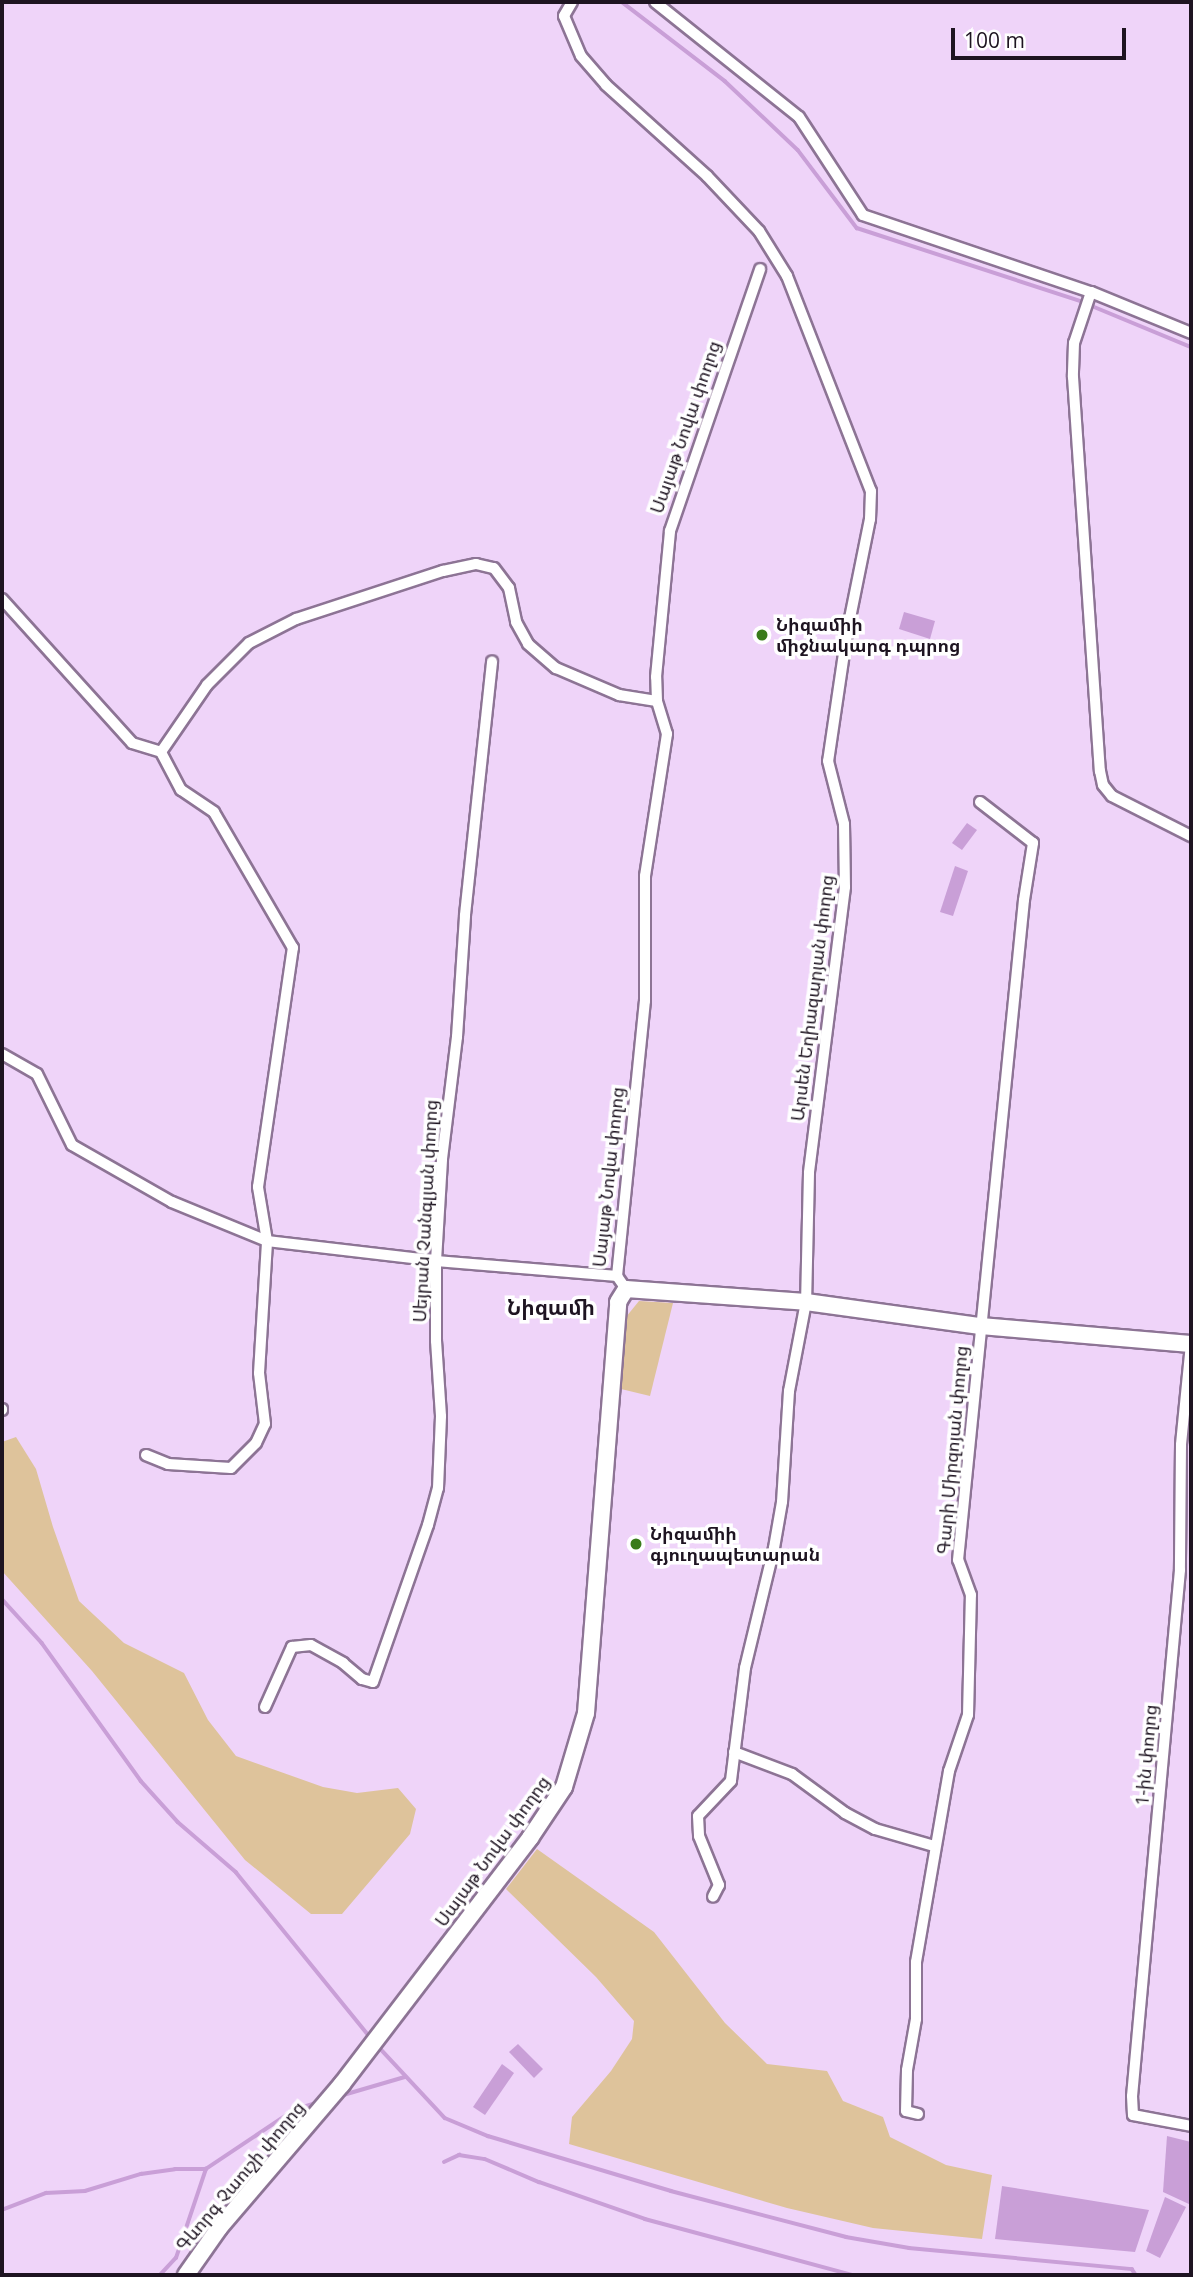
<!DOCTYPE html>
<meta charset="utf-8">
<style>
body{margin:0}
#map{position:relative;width:1193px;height:2277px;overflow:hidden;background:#efd4f9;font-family:"Open Sans","Noto Sans Armenian",sans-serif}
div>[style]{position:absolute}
.green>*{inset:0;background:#dec39b}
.water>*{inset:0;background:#c99fd7}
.stream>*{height:3.5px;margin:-1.75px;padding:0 1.75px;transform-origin:1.75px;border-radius:1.75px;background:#c99fd7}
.roads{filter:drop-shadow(2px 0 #8d7495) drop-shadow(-2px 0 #8d7495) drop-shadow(0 2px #8d7495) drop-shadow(0 -2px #8d7495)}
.street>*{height:10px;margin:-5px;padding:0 5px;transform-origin:5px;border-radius:5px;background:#fff}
.secondary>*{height:16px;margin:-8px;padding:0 8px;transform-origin:8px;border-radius:8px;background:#fff}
.dots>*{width:19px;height:19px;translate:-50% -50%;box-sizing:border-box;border:4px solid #fff;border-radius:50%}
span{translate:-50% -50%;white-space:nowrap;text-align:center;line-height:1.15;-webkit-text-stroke:7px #fff;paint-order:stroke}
.street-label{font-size:18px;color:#1e1421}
.poi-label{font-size:18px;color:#1e1421;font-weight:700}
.left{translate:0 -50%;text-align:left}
.quarter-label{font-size:21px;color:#1e1421;font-weight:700}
.frame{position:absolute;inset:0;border:4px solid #1e1421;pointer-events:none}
.scale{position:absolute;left:951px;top:28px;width:175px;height:32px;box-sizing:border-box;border:4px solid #1e1421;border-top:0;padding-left:9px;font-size:21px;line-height:24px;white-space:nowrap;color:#1e1421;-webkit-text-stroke:5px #fff;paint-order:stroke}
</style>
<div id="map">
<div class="green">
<div style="clip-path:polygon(639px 1301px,673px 1303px,650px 1396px,621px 1389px,626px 1317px)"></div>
<div style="clip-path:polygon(16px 1437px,36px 1469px,53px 1527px,79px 1601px,124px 1643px,184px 1673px,208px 1720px,236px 1756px,323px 1787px,357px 1793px,398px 1788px,416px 1809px,410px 1834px,342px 1914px,311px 1914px,245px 1860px,92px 1671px,2px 1571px,2px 1442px)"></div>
<div style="clip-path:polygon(537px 1849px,654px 1932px,725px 2023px,767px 2064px,827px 2071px,843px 2101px,883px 2117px,890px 2137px,946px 2165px,992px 2175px,982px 2239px,873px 2228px,787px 2208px,569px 2144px,572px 2117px,611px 2071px,632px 2039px,634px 2021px,596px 1977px,506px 1889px)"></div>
</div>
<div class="water">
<div style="clip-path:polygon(904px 612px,935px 621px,930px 639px,899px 629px)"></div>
<div style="clip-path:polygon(967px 823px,977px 830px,962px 850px,952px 843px)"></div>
<div style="clip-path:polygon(955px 866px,968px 871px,953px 916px,940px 912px)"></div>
<div style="clip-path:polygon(518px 2044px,543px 2069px,534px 2078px,509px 2052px)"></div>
<div style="clip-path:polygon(502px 2064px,514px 2073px,485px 2115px,473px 2107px)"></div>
<div style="clip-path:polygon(1167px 2136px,1191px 2142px,1191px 2205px,1163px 2192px)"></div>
<div style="clip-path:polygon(1002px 2186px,1149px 2210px,1135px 2252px,995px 2239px)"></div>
<div style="clip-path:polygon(1165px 2197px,1186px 2207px,1160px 2258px,1146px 2251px)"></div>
</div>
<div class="stream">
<div style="left:622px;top:2px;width:130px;rotate:37.5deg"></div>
<div style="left:725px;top:81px;width:100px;rotate:43.4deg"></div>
<div style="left:798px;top:150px;width:98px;rotate:52.9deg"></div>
<div style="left:857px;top:228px;width:235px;rotate:18.1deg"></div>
<div style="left:1092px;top:306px;width:107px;rotate:22.5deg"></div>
<div style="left:2px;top:1599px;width:59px;rotate:47.7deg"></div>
<div style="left:42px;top:1643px;width:170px;rotate:54.3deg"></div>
<div style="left:141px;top:1781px;width:55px;rotate:47.9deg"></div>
<div style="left:178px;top:1822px;width:77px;rotate:40.8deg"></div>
<div style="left:236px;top:1872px;width:214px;rotate:50.9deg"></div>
<div style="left:376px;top:2044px;width:101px;rotate:47deg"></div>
<div style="left:445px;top:2118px;width:47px;rotate:22.7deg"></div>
<div style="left:488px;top:2136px;width:191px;rotate:16.7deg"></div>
<div style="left:671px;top:2191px;width:181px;rotate:14.7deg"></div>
<div style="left:846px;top:2237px;width:64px;rotate:9.9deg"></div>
<div style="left:909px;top:2248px;width:224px;rotate:5.4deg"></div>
<div style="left:1132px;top:2269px;width:7px;rotate:56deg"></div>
<div style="left:340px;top:2096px;width:68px;rotate:-16.3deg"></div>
<div style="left:444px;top:2162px;width:17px;rotate:-25deg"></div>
<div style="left:459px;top:2155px;width:26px;rotate:9deg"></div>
<div style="left:485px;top:2159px;width:59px;rotate:23.1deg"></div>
<div style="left:539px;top:2182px;width:112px;rotate:19.2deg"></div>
<div style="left:645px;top:2219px;width:214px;rotate:15.1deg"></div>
<div style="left:2px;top:2210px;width:47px;rotate:-21.1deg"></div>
<div style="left:46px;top:2193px;width:39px;rotate:-3deg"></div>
<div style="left:85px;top:2191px;width:59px;rotate:-16.9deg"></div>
<div style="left:141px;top:2174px;width:34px;rotate:-8deg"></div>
<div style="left:175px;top:2169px;width:31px"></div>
<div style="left:160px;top:2275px;width:23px;rotate:-47deg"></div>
<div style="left:176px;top:2258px;width:94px;rotate:-71.4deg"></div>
<div style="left:206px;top:2169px;width:106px;rotate:-33.8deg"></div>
<div style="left:294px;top:2110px;width:26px;rotate:-18deg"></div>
</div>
<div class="roads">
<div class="street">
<div style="left:572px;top:2px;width:16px;rotate:120deg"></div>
<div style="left:564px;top:16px;width:43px;rotate:67deg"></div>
<div style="left:581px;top:56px;width:38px;rotate:49deg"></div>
<div style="left:606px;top:85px;width:136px;rotate:42deg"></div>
<div style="left:707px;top:176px;width:76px;rotate:46.6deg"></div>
<div style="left:759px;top:231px;width:53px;rotate:58.1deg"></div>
<div style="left:787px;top:276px;width:231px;rotate:68.7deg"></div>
<div style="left:871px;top:491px;width:28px;rotate:92deg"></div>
<div style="left:870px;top:519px;width:116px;rotate:101.4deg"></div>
<div style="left:847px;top:633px;width:129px;rotate:98.4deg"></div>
<div style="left:828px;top:761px;width:65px;rotate:75.7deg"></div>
<div style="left:844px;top:824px;width:63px;rotate:89.1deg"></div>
<div style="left:845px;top:887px;width:288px;rotate:97.2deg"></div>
<div style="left:809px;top:1173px;width:129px;rotate:91.3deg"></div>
<div style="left:806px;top:1302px;width:91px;rotate:100.8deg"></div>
<div style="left:789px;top:1391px;width:111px;rotate:93.6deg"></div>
<div style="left:782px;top:1502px;width:47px;rotate:99.9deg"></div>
<div style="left:774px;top:1548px;width:123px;rotate:103.6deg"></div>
<div style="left:745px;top:1668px;width:114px;rotate:97.1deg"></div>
<div style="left:731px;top:1781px;width:48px;rotate:133.3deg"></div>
<div style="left:698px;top:1816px;width:20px;rotate:87deg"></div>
<div style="left:699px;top:1836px;width:53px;rotate:67.8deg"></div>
<div style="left:719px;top:1885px;width:13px;rotate:117deg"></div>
<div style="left:655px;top:2px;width:184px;rotate:38.6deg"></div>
<div style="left:799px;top:117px;width:117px;rotate:56.9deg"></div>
<div style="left:863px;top:215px;width:241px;rotate:18.7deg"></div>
<div style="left:1091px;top:292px;width:108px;rotate:22.3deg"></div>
<div style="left:1091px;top:292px;width:54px;rotate:108.4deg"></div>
<div style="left:1074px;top:343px;width:34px;rotate:92deg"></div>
<div style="left:1073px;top:377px;width:395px;rotate:86.1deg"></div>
<div style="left:1100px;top:771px;width:14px;rotate:78deg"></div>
<div style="left:1103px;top:785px;width:14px;rotate:51deg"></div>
<div style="left:1112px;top:796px;width:89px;rotate:26.9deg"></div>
<div style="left:2px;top:599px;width:194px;rotate:47.9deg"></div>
<div style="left:132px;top:743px;width:30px;rotate:17deg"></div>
<div style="left:161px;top:752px;width:81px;rotate:-55.5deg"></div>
<div style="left:207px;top:685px;width:59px;rotate:-45deg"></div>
<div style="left:249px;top:643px;width:53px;rotate:-27.1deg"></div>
<div style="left:296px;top:619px;width:155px;rotate:-18.1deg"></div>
<div style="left:443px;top:571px;width:34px;rotate:-12deg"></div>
<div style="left:476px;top:564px;width:18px;rotate:13deg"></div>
<div style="left:494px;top:568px;width:25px;rotate:53deg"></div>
<div style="left:509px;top:588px;width:35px;rotate:78deg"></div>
<div style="left:516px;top:622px;width:25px;rotate:61deg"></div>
<div style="left:528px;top:644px;width:37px;rotate:41deg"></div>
<div style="left:556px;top:668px;width:69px;rotate:23.2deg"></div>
<div style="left:619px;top:695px;width:38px;rotate:9deg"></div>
<div style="left:2px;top:1054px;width:40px;rotate:29.7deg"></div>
<div style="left:37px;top:1074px;width:79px;rotate:63.8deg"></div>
<div style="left:72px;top:1145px;width:115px;rotate:29.7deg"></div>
<div style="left:172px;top:1202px;width:103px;rotate:22.3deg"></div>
<div style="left:267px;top:1241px;width:170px;rotate:6.7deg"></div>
<div style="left:436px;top:1261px;width:182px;rotate:4.7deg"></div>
<div style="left:626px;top:1289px;width:16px;rotate:-125deg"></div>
<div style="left:617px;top:1276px;width:276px;rotate:-84.2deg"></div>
<div style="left:645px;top:1001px;width:125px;rotate:-90deg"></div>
<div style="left:645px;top:876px;width:144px;rotate:-81.2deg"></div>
<div style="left:667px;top:734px;width:34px;rotate:-107deg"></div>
<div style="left:657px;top:701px;width:24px;rotate:-92deg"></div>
<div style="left:656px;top:677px;width:147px;rotate:-84.5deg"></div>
<div style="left:670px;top:531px;width:277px;rotate:-71deg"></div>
<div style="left:1191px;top:1344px;width:101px;rotate:95.7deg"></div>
<div style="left:1181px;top:1445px;width:125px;rotate:90.5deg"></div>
<div style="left:1180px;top:1570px;width:528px;rotate:95.21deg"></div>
<div style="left:1132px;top:2096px;width:19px;rotate:87deg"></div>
<div style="left:1133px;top:2115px;width:59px;rotate:10.7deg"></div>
<div style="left:2px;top:1409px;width:1px;rotate:90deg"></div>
<div style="left:146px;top:1455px;width:24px;rotate:22deg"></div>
<div style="left:168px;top:1464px;width:63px;rotate:3.6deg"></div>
<div style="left:231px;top:1468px;width:35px;rotate:-45deg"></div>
<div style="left:256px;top:1443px;width:21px;rotate:-65deg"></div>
<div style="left:265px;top:1424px;width:51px;rotate:-96.7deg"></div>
<div style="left:259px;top:1373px;width:132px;rotate:-86.5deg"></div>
<div style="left:267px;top:1241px;width:55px;rotate:-99.5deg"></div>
<div style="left:258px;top:1187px;width:242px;rotate:-81.7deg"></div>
<div style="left:293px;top:948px;width:157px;rotate:-120.2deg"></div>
<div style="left:214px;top:812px;width:40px;rotate:-146deg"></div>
<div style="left:181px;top:790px;width:43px;rotate:-117.8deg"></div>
<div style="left:265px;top:1707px;width:66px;rotate:-65.8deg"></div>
<div style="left:292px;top:1647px;width:19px;rotate:-6deg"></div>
<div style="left:311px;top:1645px;width:37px;rotate:29deg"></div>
<div style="left:343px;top:1663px;width:25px;rotate:40deg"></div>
<div style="left:362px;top:1679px;width:11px;rotate:15deg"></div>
<div style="left:373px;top:1682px;width:166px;rotate:-70.7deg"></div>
<div style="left:428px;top:1525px;width:38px;rotate:-75deg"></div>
<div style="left:438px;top:1488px;width:72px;rotate:-87.6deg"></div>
<div style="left:441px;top:1416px;width:75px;rotate:-93.8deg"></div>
<div style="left:436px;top:1341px;width:80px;rotate:-90deg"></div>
<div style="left:436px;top:1261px;width:102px;rotate:-86.6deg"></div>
<div style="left:442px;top:1159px;width:123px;rotate:-83deg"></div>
<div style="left:457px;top:1037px;width:122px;rotate:-86.2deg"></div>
<div style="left:465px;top:915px;width:255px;rotate:-83.9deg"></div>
<div style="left:734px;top:1752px;width:62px;rotate:20.8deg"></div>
<div style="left:792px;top:1774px;width:66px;rotate:36.3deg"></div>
<div style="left:845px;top:1813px;width:34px;rotate:28deg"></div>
<div style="left:875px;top:1829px;width:61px;rotate:16.1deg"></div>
<div style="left:918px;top:2114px;width:12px;rotate:-166deg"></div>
<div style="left:906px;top:2111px;width:41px;rotate:-88.6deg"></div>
<div style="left:907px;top:2070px;width:52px;rotate:-80deg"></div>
<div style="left:916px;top:2019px;width:57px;rotate:-90deg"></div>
<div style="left:916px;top:1962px;width:194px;rotate:-80.2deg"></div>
<div style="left:949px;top:1771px;width:59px;rotate:-71.3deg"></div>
<div style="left:968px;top:1715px;width:120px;rotate:-88.6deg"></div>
<div style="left:971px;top:1595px;width:37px;rotate:-110deg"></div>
<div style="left:958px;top:1560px;width:663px;rotate:-84.29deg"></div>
<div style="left:1024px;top:900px;width:58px;rotate:-81deg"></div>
<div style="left:1033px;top:843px;width:67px;rotate:-142.3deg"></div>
</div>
<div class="secondary">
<div style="left:186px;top:2275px;width:57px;rotate:-54.9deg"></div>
<div style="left:219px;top:2228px;width:189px;rotate:-49.5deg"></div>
<div style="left:342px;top:2084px;width:310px;rotate:-52.6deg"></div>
<div style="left:530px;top:1838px;width:61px;rotate:-56.3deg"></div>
<div style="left:564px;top:1787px;width:77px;rotate:-73.4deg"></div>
<div style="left:586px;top:1713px;width:412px;rotate:-85.5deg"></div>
<div style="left:618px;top:1302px;width:15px;rotate:-58deg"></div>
<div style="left:626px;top:1289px;width:180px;rotate:4.1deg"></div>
<div style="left:806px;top:1302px;width:176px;rotate:7.9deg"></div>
<div style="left:980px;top:1326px;width:212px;rotate:4.9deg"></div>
</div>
</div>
<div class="dots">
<div style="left:762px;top:635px;background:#397b1a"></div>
<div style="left:636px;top:1544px;background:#397b1a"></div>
</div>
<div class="street-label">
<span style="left:685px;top:427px;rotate:-71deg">Սայաթ Նովա փողոց</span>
<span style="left:812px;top:998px;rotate:-83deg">Արսեն Եղիազարյան փողոց</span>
<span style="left:608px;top:1177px;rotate:-84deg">Սայաթ Նովա փողոց</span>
<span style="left:425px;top:1211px;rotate:-87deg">Սեյրան Չանգլյան փողոց</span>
<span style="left:952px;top:1450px;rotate:-85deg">Գարի Միրզոյան փողոց</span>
<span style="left:1146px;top:1755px;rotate:-85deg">1-ին փողոց</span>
<span style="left:492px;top:1851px;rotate:-54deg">Սայաթ Նովա փողոց</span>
<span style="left:240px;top:2176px;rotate:-50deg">Գևորգ Չաուշի փողոց</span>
</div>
<div class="poi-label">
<span class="left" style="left:776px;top:635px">Նիզամիի<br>միջնակարգ դպրոց</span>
<span class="left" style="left:650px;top:1544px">Նիզամիի<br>գյուղապետարան</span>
</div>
<div class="quarter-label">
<span style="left:551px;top:1307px">Նիզամի</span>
</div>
<div class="frame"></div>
<div class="scale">100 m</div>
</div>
